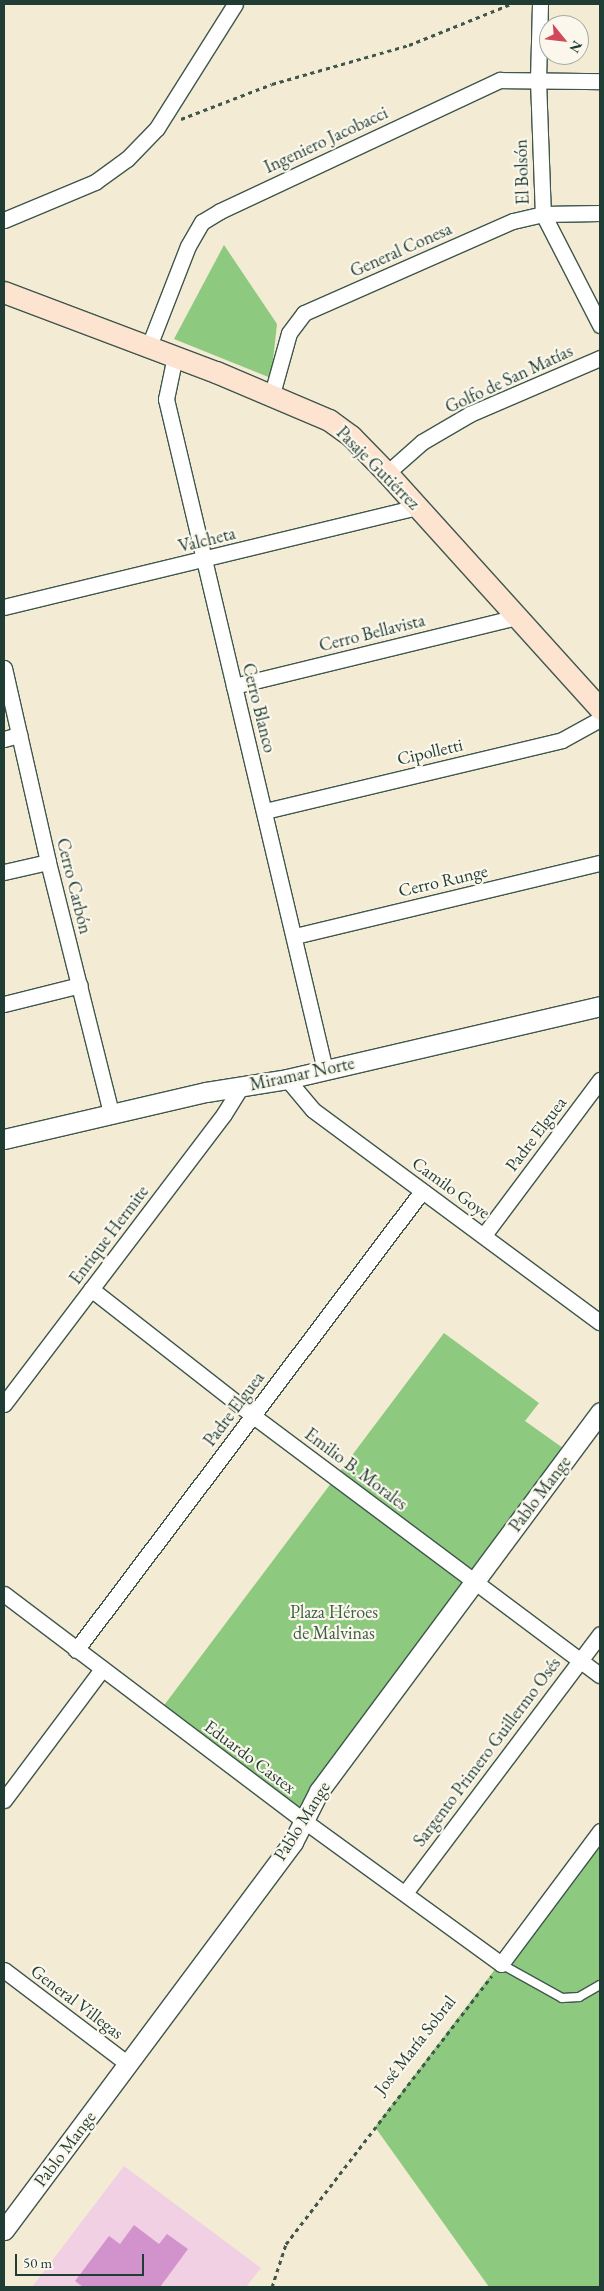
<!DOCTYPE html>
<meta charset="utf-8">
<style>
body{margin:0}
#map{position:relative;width:604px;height:2291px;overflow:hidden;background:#f4ebd4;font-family:"EB Garamond",serif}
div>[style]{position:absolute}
.built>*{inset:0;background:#f1d0e3}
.green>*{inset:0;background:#8dc97e}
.building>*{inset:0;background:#d293cd}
.path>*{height:3px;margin-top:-1.5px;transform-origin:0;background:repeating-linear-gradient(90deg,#3f574c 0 4px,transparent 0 8px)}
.roads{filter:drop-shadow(1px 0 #3f574c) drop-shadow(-1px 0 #3f574c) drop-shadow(0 1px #3f574c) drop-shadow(0 -1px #3f574c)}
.service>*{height:8px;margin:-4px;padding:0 4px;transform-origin:4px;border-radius:4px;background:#fff}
.minor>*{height:15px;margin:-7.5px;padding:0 7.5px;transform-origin:7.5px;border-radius:7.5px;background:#fff}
.tertiary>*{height:19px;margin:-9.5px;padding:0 9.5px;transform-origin:9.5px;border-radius:9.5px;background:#fff}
.secondary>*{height:21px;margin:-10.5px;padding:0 10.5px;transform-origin:10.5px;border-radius:10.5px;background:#fde4d1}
span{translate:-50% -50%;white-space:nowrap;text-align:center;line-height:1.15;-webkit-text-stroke:4.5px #fbf7ec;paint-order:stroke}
.street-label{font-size:18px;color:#1f3d34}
.park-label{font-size:18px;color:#3a6046}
.frame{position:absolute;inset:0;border:5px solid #1f3d34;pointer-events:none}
.north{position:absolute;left:539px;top:15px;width:50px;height:50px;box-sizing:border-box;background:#fbf7ec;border:1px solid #a3ada2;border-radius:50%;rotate:119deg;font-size:14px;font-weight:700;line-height:20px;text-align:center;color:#1f3d34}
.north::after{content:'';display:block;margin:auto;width:18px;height:22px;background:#d1495b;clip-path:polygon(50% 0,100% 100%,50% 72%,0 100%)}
.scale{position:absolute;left:15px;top:2254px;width:129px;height:22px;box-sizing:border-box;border:2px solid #1f3d34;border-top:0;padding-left:6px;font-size:15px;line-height:18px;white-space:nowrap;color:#1f3d34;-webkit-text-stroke:4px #fbf7ec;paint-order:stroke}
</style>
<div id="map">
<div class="built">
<div style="clip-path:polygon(124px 2166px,261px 2268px,246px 2287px,32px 2287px)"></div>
</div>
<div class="green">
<div style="clip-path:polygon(224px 245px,277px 324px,271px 378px,174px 339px)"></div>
<div style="clip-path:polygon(444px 1333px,539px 1403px,525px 1421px,570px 1453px,303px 1820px,159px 1712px)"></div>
<div style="clip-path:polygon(600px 1831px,600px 2287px,489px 2287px,375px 2127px)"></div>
</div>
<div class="building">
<div style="clip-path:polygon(134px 2225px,159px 2244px,167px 2234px,188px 2249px,160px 2287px,83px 2287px,75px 2281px,109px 2236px,120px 2244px)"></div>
</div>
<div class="path">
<div style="left:181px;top:119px;width:97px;rotate:-21deg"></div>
<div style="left:272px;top:84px;width:142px;rotate:-15.9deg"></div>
<div style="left:409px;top:45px;width:110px;rotate:-21.9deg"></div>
<div style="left:272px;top:2287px;width:45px;rotate:-72deg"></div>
<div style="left:286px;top:2244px;width:338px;rotate:-52.5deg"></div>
</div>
<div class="roads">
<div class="service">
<div style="left:501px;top:1964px;width:70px;rotate:29.1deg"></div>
<div style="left:562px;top:1998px;width:17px;rotate:-3deg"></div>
<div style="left:579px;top:1997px;width:24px;rotate:-30deg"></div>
</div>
<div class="minor">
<div style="left:540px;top:4px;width:76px;rotate:91.5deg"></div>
<div style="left:538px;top:80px;width:134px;rotate:87.9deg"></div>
<div style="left:543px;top:214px;width:125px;rotate:62.8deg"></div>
<div style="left:4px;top:220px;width:99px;rotate:-22.7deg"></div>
<div style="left:95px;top:182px;width:39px;rotate:-36deg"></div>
<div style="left:127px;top:159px;width:43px;rotate:-45.9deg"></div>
<div style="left:157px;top:128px;width:146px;rotate:-57.8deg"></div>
<div style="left:149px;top:346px;width:107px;rotate:-68.7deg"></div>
<div style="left:188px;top:246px;width:28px;rotate:-60deg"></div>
<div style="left:202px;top:222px;width:21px;rotate:-31deg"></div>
<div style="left:220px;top:211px;width:309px;rotate:-25.1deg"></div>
<div style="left:500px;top:80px;width:100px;rotate:0.6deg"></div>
<div style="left:175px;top:356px;width:44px;rotate:101.8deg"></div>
<div style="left:166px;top:399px;width:690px;rotate:76.67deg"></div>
<div style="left:272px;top:394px;width:63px;rotate:-74.4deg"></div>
<div style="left:289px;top:333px;width:25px;rotate:-53deg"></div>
<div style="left:304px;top:313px;width:228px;rotate:-23.8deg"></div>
<div style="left:513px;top:221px;width:31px;rotate:-13deg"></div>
<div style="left:543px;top:214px;width:57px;rotate:-1deg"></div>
<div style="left:387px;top:473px;width:47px;rotate:-41.5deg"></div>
<div style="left:422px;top:442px;width:56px;rotate:-30.3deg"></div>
<div style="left:470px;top:414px;width:142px;rotate:-23.3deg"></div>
<div style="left:4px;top:607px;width:425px;rotate:-13.6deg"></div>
<div style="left:4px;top:668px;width:199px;rotate:77.2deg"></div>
<div style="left:48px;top:862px;width:259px;rotate:75.9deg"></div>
<div style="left:234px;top:686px;width:292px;rotate:-13.7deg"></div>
<div style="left:4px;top:739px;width:16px;rotate:-15deg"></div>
<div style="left:265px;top:811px;width:305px;rotate:-13.4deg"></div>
<div style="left:562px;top:740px;width:43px;rotate:-28.9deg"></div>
<div style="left:4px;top:872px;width:45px;rotate:-12.8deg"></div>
<div style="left:295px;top:936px;width:314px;rotate:-13.5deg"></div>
<div style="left:4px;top:1004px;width:78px;rotate:-14deg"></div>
<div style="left:287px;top:1079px;width:40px;rotate:50deg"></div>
<div style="left:313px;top:1110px;width:357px;rotate:36.5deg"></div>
<div style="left:484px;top:1235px;width:194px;rotate:-53.2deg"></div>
<div style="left:91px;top:1289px;width:204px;rotate:38deg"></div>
<div style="left:252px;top:1415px;width:434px;rotate:36.8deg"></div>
<div style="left:4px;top:1404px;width:364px;rotate:-52.8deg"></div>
<div style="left:224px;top:1114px;width:32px;rotate:-58deg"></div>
<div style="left:4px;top:1594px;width:375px;rotate:37.1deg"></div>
<div style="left:303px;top:1820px;width:245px;rotate:36deg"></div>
<div style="left:501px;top:1964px;width:166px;rotate:-53.3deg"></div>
<div style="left:76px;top:1650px;width:575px;rotate:-52.99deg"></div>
<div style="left:4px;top:1800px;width:164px;rotate:-53.2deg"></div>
<div style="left:405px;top:1893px;width:324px;rotate:-53deg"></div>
<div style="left:4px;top:1970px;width:156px;rotate:37.2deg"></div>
</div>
<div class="tertiary">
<div style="left:4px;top:1139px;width:207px;rotate:-13.1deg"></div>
<div style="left:206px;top:1092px;width:82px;rotate:-9.1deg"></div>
<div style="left:287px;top:1079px;width:321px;rotate:-13.1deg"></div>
<div style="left:4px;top:2230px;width:484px;rotate:-53.3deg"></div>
<div style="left:293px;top:1842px;width:57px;rotate:-63deg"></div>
<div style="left:319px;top:1791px;width:472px;rotate:-53.4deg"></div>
</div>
<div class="secondary">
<div style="left:4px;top:292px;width:227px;rotate:20.7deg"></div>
<div style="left:216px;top:372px;width:123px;rotate:23deg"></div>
<div style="left:329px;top:420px;width:27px;rotate:36deg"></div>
<div style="left:351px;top:436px;width:52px;rotate:45.8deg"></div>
<div style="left:387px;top:473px;width:318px;rotate:47.9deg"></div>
</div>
</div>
<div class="street-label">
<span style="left:326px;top:140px;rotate:-25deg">Ingeniero Jacobacci</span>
<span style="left:522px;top:172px;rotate:-92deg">El Bolsón</span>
<span style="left:401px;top:250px;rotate:-24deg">General Conesa</span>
<span style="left:509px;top:379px;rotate:-25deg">Golfo de San Matías</span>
<span style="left:378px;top:468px;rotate:45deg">Pasaje Gutiérrez</span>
<span style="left:207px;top:540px;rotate:-14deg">Valcheta</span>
<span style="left:372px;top:633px;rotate:-14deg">Cerro Bellavista</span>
<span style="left:259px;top:708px;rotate:76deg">Cerro Blanco</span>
<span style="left:430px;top:752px;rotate:-13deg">Cipolletti</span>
<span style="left:443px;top:881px;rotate:-13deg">Cerro Runge</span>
<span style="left:74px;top:886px;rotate:76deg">Cerro Carbón</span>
<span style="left:302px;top:1074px;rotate:-12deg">Miramar Norte</span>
<span style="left:536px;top:1134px;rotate:-53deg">Padre Elguea</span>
<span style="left:451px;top:1188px;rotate:36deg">Camilo Goye</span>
<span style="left:109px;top:1235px;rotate:-53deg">Enrique Hermite</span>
<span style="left:234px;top:1409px;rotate:-53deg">Padre Elguea</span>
<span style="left:356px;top:1469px;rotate:37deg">Emilio B. Morales</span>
<span style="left:540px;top:1494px;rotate:-53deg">Pablo Mange</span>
<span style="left:487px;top:1752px;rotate:-53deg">Sargento Primero Guillermo Osés</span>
<span style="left:250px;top:1757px;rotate:37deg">Eduardo Castex</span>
<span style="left:302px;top:1821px;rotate:-58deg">Pablo Mange</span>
<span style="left:77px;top:2002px;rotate:37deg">General Villegas</span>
<span style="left:415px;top:2045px;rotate:-52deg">José María Sobral</span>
<span style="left:65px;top:2149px;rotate:-53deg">Pablo Mange</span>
</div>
<div class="park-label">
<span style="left:334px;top:1623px">Plaza Héroes<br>de Malvinas</span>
</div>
<div class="frame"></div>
<div class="north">N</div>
<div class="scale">50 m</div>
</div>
